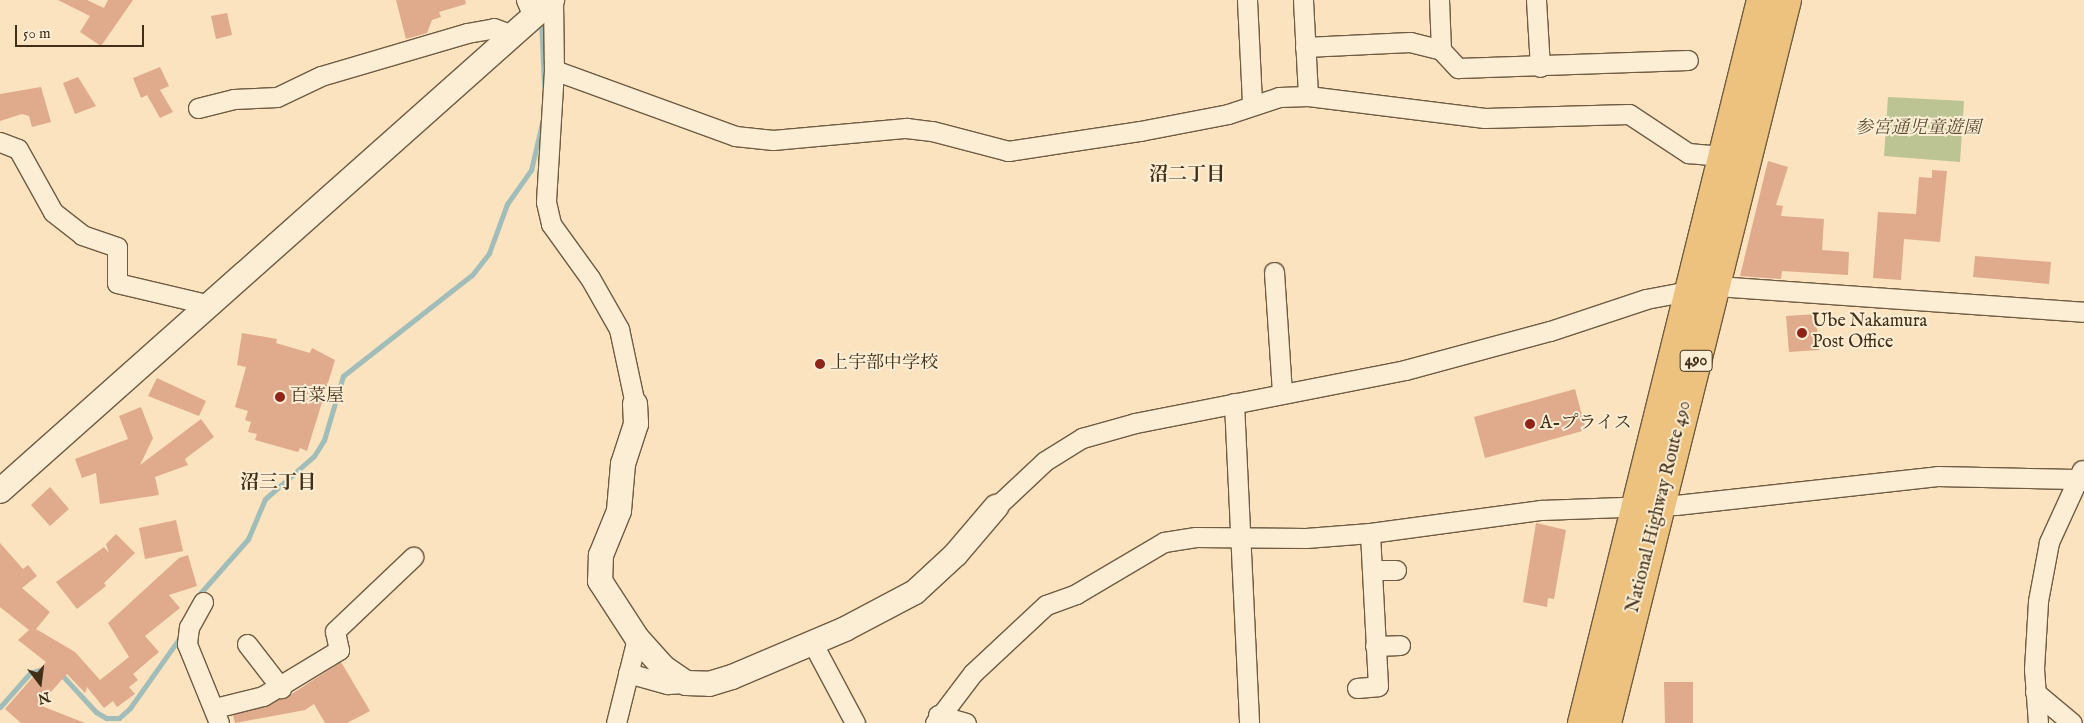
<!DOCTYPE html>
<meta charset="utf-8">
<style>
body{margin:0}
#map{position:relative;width:2084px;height:723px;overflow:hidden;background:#fae3be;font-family:"IM FELL English","Noto Serif JP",serif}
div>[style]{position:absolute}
.green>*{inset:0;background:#bcc493}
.stream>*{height:5px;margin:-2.5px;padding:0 2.5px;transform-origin:2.5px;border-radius:2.5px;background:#a0bdb9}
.building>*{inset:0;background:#e0aa8d}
.roads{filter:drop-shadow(1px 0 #6f5c42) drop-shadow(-1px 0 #6f5c42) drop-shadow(0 1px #6f5c42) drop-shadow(0 -1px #6f5c42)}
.minor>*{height:19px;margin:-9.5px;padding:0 9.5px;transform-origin:9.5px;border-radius:9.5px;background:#fcedd5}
.tertiary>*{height:24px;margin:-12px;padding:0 12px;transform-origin:12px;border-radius:12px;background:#fcedd5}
.trunk>*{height:28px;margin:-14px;padding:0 14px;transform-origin:14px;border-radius:14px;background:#edc27f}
.dots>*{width:14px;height:14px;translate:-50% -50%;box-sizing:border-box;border:2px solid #fcedd5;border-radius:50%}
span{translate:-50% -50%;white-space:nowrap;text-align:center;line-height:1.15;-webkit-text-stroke:4px #fcedd5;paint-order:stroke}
.shield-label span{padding:1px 4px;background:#fcedd5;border:1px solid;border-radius:4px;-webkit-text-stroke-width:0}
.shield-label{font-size:16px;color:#412f18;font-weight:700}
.park-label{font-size:18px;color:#5a4d31;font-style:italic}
.poi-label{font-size:18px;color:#412f18}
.left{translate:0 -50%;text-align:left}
.street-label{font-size:18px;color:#412f18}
.neighbourhood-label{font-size:19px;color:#412f18;font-weight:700}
.north{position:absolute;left:15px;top:658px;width:50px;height:50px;-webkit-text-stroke:4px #fcedd5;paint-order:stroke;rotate:165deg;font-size:14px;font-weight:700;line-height:20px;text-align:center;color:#412f18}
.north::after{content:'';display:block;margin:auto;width:18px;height:22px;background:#412f18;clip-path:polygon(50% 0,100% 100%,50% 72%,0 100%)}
.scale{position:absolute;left:15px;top:25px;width:129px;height:22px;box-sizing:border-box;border:2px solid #412f18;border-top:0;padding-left:6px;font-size:15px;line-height:18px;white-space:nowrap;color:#412f18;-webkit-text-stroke:4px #fcedd5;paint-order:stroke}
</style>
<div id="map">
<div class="green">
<div style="clip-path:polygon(1888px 97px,1964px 101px,1960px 162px,1884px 156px)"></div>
</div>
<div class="stream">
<div style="left:541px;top:19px;width:67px;rotate:87.4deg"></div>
<div style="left:196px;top:598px;width:79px;rotate:-48.6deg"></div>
<div style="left:248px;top:539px;width:43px;rotate:-67deg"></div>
<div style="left:265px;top:499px;width:65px;rotate:-41.3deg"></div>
<div style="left:314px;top:456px;width:19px;rotate:-58deg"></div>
<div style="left:324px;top:440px;width:67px;rotate:-73.5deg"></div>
<div style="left:343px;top:376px;width:164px;rotate:-38.1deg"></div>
<div style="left:472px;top:275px;width:28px;rotate:-52deg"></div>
<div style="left:489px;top:253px;width:52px;rotate:-69.8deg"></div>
<div style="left:507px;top:204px;width:42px;rotate:-54.8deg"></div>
<div style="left:531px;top:170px;width:52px;rotate:-76.8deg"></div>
<div style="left:60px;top:673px;width:53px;rotate:47.3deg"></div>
<div style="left:96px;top:712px;width:12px;rotate:31deg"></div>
<div style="left:106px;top:718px;width:13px"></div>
<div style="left:119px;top:718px;width:15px;rotate:-42deg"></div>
<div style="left:130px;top:708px;width:88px;rotate:-54.7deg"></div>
<div style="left:0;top:707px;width:45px;rotate:-48.6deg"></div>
<div style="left:30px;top:673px;width:19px;rotate:-18deg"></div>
</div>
<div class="building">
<div style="clip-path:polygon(58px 0,87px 0,104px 8px,108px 0,133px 0,101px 46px,80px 32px,90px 16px)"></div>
<div style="clip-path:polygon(396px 0,465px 0,466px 4px,439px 12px,441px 17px,432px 20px,427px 33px,406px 39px)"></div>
<div style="clip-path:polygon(227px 13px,232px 35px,216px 39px,211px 16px)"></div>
<div style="clip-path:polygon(160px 67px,169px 86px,160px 90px,173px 112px,160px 118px,147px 95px,141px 98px,133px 78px)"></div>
<div style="clip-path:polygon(78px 77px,96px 106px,75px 114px,63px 83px)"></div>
<div style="clip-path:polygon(41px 87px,51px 122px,32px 127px,29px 116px,22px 114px,0 121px,0 94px)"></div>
<div style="clip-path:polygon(1768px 161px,1788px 167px,1776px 205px,1783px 206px,1781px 216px,1824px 219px,1822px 250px,1849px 252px,1848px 275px,1782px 271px,1781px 279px,1740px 276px)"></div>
<div style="clip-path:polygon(1932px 170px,1947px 171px,1940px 242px,1904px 239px,1901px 280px,1873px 278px,1878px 212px,1916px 214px,1919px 177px,1932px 178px)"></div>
<div style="clip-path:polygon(1975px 256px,2051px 262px,2049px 284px,1973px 277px)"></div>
<div style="clip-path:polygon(1816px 314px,1819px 350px,1789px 352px,1786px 316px)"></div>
<div style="clip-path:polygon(242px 333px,277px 339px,276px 343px,310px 353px,312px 348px,335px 360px,307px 451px,300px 448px,298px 452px,255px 440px,257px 434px,248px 432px,251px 422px,245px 420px,248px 411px,235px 407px,246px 367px,237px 365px)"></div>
<div style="clip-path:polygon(157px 378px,206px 401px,199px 416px,148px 396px)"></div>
<div style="clip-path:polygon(1575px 389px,1586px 430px,1485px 458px,1474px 417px)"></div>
<div style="clip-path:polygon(141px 407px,153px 438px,140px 465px,201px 419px,214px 437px,185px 459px,188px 465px,155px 477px,159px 495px,100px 504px,96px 473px,82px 478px,75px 459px,128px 439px,119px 416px)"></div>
<div style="clip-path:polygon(50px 487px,69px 509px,50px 526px,31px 505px)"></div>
<div style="clip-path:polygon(176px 520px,183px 551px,145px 559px,139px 528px)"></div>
<div style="clip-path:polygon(1536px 523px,1566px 530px,1554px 599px,1548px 598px,1547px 607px,1523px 602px)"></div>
<div style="clip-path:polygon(116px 534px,135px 553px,104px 583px,106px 586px,77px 609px,56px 582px,104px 547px,109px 553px,106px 544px)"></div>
<div style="clip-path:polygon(0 543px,23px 569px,28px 565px,37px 576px,22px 588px,50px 612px,36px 629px,75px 652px,100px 680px,129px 657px,108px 623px,179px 558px,188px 555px,197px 586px,169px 595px,180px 608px,145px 636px,159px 652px,133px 674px,138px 680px,129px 687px,135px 694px,117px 707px,113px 701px,104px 708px,87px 687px,85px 693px,67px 674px,39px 705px,85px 723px,21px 723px,5px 709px,46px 662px,18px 640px,29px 630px,0 607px)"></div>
<div style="clip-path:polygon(341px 662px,370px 711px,347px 723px,325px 723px,314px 704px,305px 710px,235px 723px,233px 715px,287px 697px)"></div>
<div style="clip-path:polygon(1664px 682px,1693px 682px,1693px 723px,1665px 723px)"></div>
</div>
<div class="roads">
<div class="minor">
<div style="left:526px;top:0;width:17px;rotate:66deg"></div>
<div style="left:553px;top:0;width:70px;rotate:89.2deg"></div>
<div style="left:554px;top:70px;width:132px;rotate:93.5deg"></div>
<div style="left:546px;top:202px;width:23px;rotate:77deg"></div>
<div style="left:551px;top:224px;width:67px;rotate:54.2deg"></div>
<div style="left:590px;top:278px;width:59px;rotate:60.4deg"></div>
<div style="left:619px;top:329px;width:77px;rotate:78deg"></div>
<div style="left:1247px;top:0;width:104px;rotate:87.2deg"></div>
<div style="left:1303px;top:0;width:96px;rotate:87deg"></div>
<div style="left:1439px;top:0;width:50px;rotate:87.7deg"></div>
<div style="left:1536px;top:0;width:67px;rotate:86.6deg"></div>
<div style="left:1305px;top:47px;width:105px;rotate:-2.7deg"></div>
<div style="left:1410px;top:42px;width:32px;rotate:14deg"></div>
<div style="left:1441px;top:50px;width:25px;rotate:47deg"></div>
<div style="left:1458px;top:68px;width:230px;rotate:-2deg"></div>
<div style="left:554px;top:70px;width:193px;rotate:20deg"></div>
<div style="left:735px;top:136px;width:38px;rotate:6deg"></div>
<div style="left:773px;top:140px;width:134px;rotate:-5.2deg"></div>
<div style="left:906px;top:128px;width:26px;rotate:7deg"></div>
<div style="left:932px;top:131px;width:79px;rotate:14.7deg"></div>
<div style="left:1008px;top:151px;width:134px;rotate:-8.6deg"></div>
<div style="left:1140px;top:131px;width:90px;rotate:-10.9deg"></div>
<div style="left:1228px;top:114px;width:54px;rotate:-18.4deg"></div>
<div style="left:1279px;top:97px;width:29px;rotate:-2deg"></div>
<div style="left:1308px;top:96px;width:178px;rotate:7.1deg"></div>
<div style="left:1485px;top:118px;width:144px;rotate:-1.6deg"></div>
<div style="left:1629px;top:114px;width:71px;rotate:33.5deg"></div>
<div style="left:1688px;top:153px;width:45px;rotate:5.1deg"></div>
<div style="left:198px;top:108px;width:37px;rotate:-14deg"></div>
<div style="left:234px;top:99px;width:43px;rotate:-2.7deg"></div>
<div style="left:277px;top:97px;width:49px;rotate:-25.5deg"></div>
<div style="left:321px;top:76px;width:152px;rotate:-16.4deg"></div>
<div style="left:467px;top:33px;width:27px;rotate:-10deg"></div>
<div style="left:494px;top:28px;width:19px;rotate:21deg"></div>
<div style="left:0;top:142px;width:19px;rotate:21deg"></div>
<div style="left:18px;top:149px;width:72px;rotate:60.9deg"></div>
<div style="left:53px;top:212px;width:37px;rotate:38deg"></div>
<div style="left:82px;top:235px;width:37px;rotate:19deg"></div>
<div style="left:117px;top:247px;width:36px;rotate:90deg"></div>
<div style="left:117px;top:283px;width:97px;rotate:13.2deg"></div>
<div style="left:1274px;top:272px;width:121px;rotate:86.2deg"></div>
<div style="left:1234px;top:403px;width:320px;rotate:87.3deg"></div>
<div style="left:996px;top:507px;width:67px;rotate:-43.2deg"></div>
<div style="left:1045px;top:461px;width:44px;rotate:-31.9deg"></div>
<div style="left:1082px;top:438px;width:55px;rotate:-15.8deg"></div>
<div style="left:1135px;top:423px;width:275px;rotate:-11.1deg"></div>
<div style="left:1405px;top:370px;width:150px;rotate:-15.1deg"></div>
<div style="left:1550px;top:331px;width:101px;rotate:-18.4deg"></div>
<div style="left:1646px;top:299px;width:70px;rotate:-10.7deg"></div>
<div style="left:1715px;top:286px;width:370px;rotate:4deg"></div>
<div style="left:1372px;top:570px;width:24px"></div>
<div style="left:203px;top:602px;width:29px;rotate:119deg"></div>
<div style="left:189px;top:627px;width:17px;rotate:97deg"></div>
<div style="left:187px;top:644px;width:85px;rotate:67.9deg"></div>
<div style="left:812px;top:642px;width:92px;rotate:62deg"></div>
<div style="left:247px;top:644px;width:56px;rotate:52.3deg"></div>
<div style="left:1375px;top:646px;width:25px;rotate:-2deg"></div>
<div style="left:628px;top:673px;width:41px;rotate:15.8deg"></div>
<div style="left:667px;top:684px;width:19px;rotate:-3deg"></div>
<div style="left:1357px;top:688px;width:21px;rotate:-5deg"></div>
<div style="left:1378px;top:686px;width:153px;rotate:-93deg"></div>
<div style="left:2035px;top:692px;width:48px;rotate:40deg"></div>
<div style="left:215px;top:708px;width:49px;rotate:-14deg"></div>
<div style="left:263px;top:696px;width:89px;rotate:-31.2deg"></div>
<div style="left:339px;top:650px;width:19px;rotate:-102deg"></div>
<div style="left:335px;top:631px;width:108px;rotate:-43.5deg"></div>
<div style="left:938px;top:715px;width:29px;rotate:16deg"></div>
<div style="left:616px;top:723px;width:88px;rotate:-76.1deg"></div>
<div style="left:935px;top:723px;width:63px;rotate:-52.8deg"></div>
<div style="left:973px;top:673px;width:100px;rotate:-43deg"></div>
<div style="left:1046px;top:605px;width:32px;rotate:-20deg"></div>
<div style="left:1076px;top:594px;width:102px;rotate:-30.6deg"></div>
<div style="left:1164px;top:542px;width:32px;rotate:-9deg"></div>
<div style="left:1196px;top:537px;width:110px;rotate:0.5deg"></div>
<div style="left:1306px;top:538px;width:64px;rotate:-4.5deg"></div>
<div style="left:1370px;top:533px;width:173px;rotate:-7.7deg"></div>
<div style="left:1541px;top:510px;width:135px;rotate:-2.1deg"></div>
<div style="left:1676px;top:505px;width:263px;rotate:-6.3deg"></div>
<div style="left:1937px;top:476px;width:137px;rotate:1.3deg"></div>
<div style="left:2074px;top:479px;width:11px;rotate:-22deg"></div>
<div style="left:2038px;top:723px;width:54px;rotate:-94.2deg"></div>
<div style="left:2034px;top:669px;width:68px;rotate:-86.6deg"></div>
<div style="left:2038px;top:601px;width:60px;rotate:-79.4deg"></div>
<div style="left:2049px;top:542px;width:79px;rotate:-65.4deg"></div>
</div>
<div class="tertiary">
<div style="left:635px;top:404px;width:20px;rotate:87deg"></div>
<div style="left:636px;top:424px;width:42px;rotate:108deg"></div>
<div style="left:623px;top:464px;width:47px;rotate:94.9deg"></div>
<div style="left:619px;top:511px;width:48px;rotate:112.2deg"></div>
<div style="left:601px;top:555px;width:26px;rotate:92deg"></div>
<div style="left:600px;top:581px;width:68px;rotate:57deg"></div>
<div style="left:637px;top:638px;width:40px;rotate:48deg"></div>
<div style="left:664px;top:668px;width:27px;rotate:34deg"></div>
<div style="left:686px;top:683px;width:23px;rotate:2deg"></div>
<div style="left:709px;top:684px;width:24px;rotate:-17deg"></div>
<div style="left:732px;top:677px;width:123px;rotate:-23deg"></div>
<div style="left:845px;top:629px;width:79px;rotate:-27.9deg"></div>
<div style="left:915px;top:592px;width:56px;rotate:-42.8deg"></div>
<div style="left:956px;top:554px;width:62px;rotate:-49.6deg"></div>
<div style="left:0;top:491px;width:739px;rotate:-41.65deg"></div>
</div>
<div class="trunk">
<div style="left:1582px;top:723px;width:745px;rotate:-76.09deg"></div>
<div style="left:1607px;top:723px;width:745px;rotate:-76.02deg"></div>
</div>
</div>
<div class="dots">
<div style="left:1802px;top:333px;background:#8f2418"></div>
<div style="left:820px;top:364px;background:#8f2418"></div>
<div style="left:280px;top:397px;background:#8f2418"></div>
<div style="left:1530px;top:424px;background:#8f2418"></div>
</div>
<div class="shield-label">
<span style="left:1696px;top:361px">490</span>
</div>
<div class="park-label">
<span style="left:1918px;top:129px">参宮通児童遊園</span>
</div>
<div class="poi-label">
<span class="left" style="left:1812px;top:333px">Ube Nakamura<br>Post Office</span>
<span class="left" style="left:830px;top:364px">上宇部中学校</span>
<span class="left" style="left:290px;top:397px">百菜屋</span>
<span class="left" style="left:1540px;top:424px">A-プライス</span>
</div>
<div class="street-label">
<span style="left:1660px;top:507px;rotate:-76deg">National Highway Route 490</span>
</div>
<div class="neighbourhood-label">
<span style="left:1187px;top:176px">沼二丁目</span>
<span style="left:278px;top:484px">沼三丁目</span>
</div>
<div class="north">N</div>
<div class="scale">50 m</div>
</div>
